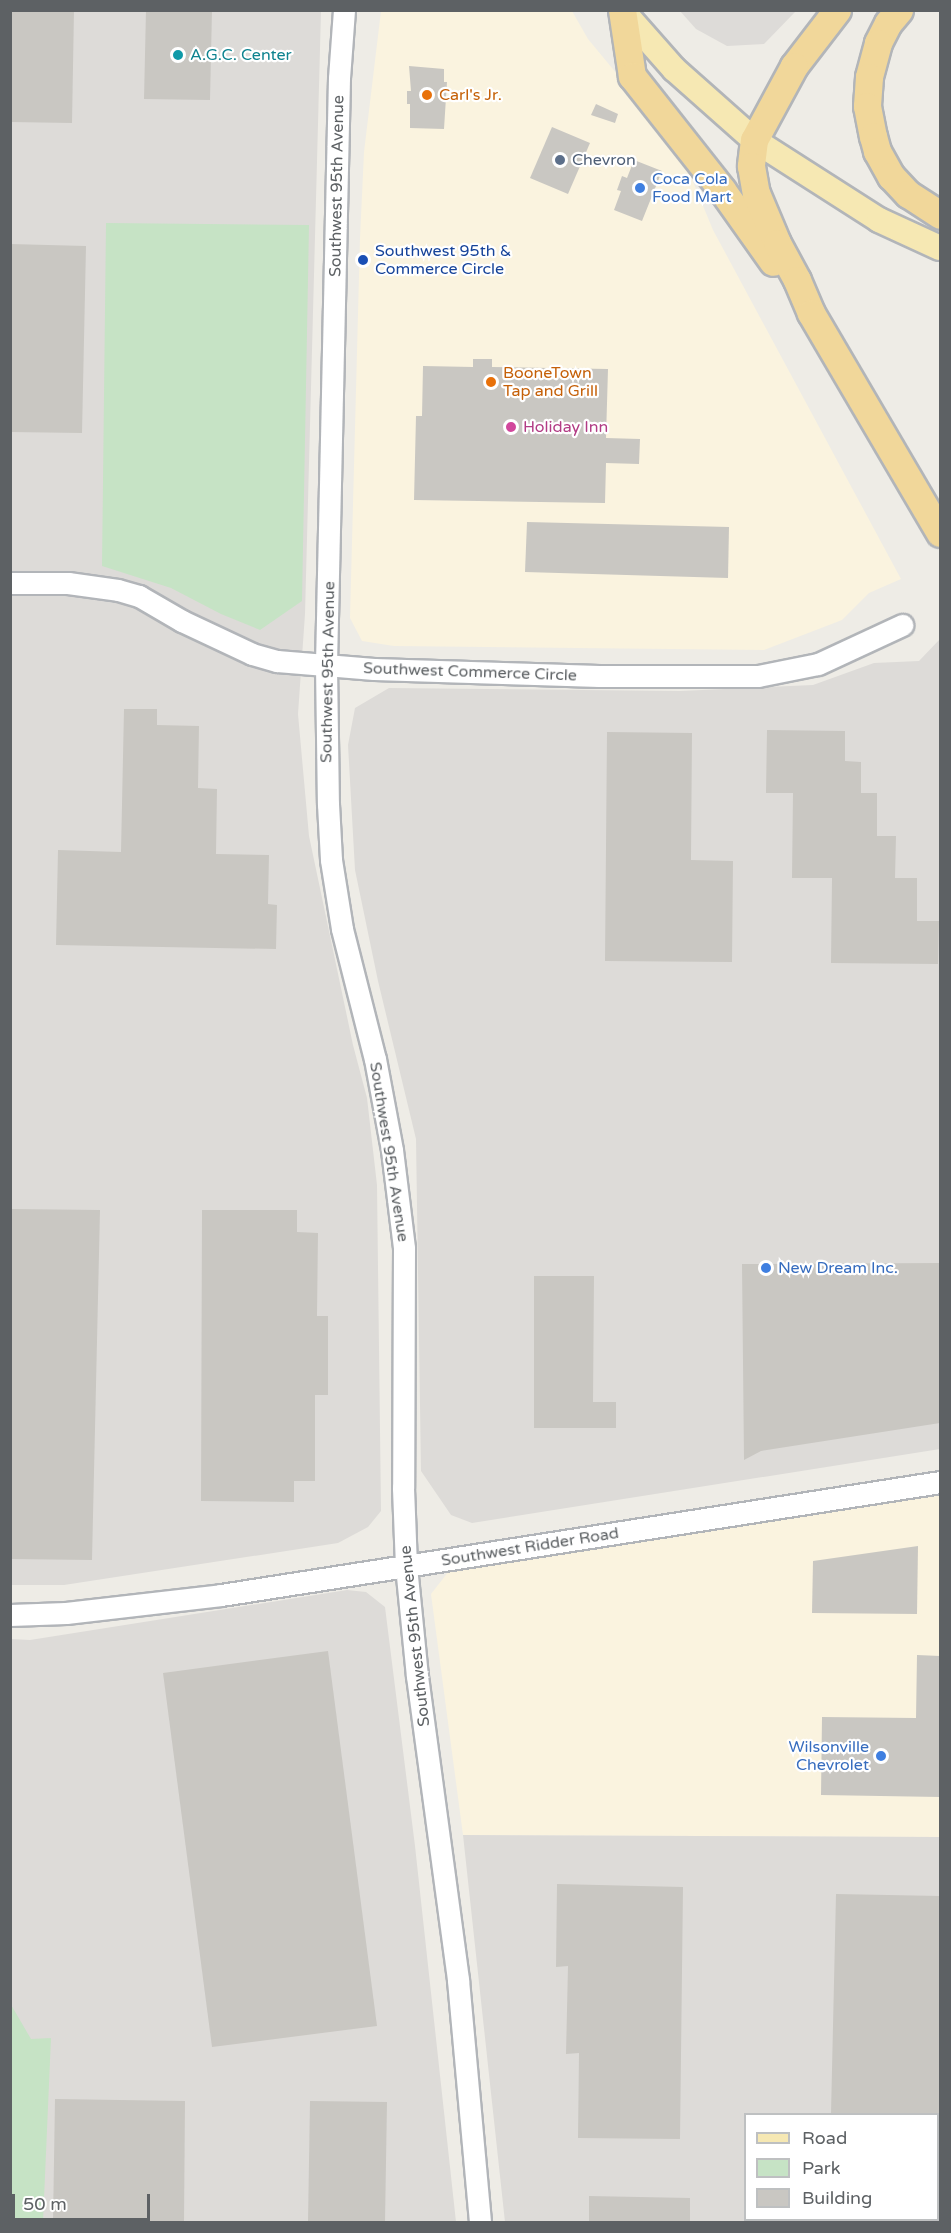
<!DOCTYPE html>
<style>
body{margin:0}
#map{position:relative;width:951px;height:2233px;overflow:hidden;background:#eeece6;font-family:"Varela Round",sans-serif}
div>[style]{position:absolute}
.commercial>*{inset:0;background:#faf3df}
.industrial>*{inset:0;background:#dddbd8}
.green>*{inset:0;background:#c6e3c5}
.building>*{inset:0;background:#c9c7c2}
.roads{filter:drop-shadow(2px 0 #b2b5b9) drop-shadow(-2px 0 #b2b5b9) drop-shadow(0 2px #b2b5b9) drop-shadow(0 -2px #b2b5b9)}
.secondary>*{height:21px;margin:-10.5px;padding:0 10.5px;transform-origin:10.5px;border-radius:10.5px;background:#fff}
.primary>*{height:24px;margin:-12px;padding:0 12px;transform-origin:12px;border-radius:12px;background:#f6e8b3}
.highway>*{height:27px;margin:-13.5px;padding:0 13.5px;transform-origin:13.5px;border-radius:13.5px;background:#f1d79a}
.dots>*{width:16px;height:16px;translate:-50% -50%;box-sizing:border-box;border:3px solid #fff;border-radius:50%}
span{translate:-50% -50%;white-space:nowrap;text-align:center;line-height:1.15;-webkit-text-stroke:4.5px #fff;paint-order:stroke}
.culture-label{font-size:16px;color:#0d838f}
.left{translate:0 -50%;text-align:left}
.food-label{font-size:16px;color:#c56008}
.service-label{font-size:16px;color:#4e5e75}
.shop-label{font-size:16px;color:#366cbe}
.right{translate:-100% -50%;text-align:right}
.street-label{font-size:16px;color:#5d6164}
.transit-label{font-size:16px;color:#164399}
.hotel-label{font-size:16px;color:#b23c85}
.frame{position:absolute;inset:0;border:12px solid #5d6164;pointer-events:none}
.legend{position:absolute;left:744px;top:2113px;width:195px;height:108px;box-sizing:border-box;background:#fff;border:2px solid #bec0c1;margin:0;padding:8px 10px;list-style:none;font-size:18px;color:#5d6164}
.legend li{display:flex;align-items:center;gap:12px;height:30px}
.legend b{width:30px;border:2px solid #bec0c1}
.scale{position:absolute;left:12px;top:2194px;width:138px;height:27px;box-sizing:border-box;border:3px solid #5d6164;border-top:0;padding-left:8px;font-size:18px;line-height:21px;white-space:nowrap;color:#5d6164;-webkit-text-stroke:4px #fff;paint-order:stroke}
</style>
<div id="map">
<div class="commercial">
<div style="clip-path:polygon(381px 11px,572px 11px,588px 39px,680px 150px,713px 230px,901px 579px,869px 593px,842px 620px,764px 650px,394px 646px,362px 641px,350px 618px,360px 238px,364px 152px)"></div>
<div style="clip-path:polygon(940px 1491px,940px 1837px,463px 1835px,431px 1594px,449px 1571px)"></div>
</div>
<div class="industrial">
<div style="clip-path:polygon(10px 11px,321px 11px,305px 614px,298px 714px,309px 836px,353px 1045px,367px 1098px,377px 1185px,381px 1511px,368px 1527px,338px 1543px,64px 1585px,10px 1585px)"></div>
<div style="clip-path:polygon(680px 11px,796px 11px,764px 44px,727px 46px,696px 29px)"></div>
<div style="clip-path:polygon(940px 639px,940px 1449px,472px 1523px,451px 1515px,421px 1471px,416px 1139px,378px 981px,355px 870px,348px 745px,355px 708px,389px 688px,680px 691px,813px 685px,874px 663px,919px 661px)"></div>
<div style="clip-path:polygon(347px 1590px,366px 1592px,385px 1607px,415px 1846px,456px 2222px,11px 2222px,11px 1639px,30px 1640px)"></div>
<div style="clip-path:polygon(evenodd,463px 1835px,940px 1837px,940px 2222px,505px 2222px,463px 1835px,746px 2114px,938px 2114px,938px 2220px,746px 2220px,746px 2114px)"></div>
</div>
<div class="green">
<div style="clip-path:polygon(106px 223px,309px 225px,302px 601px,260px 630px,221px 614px,171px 588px,102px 566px)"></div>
<div style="clip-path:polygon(10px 2003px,31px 2039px,51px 2038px,43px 2222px,11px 2222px)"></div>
</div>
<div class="building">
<div style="clip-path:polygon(10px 10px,74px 10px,72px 123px,10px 122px)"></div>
<div style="clip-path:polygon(146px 10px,212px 10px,210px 100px,144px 99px)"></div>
<div style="clip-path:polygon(409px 66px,444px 69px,444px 82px,447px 82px,444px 129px,410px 128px,410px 104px,407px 104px,407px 91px,411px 91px)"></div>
<div style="clip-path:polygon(596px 104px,618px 114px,615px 123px,591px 115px)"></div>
<div style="clip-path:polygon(552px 127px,590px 143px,568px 194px,530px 178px)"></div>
<div style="clip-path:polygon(634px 160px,662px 171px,642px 221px,614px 210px,621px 191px,617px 190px,622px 176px,627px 178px)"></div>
<div style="clip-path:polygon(10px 244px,86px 246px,82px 433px,10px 432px)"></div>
<div style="clip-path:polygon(473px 359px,492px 359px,492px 367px,608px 369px,606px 438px,640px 439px,639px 464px,606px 463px,605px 503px,414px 500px,416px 416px,422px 416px,423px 366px,473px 367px)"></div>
<div style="clip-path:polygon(527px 522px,729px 527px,728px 578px,525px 572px)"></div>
<div style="clip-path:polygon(124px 709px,157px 709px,157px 725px,199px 726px,198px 788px,217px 789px,216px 854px,269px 855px,268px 904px,277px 905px,276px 949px,56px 945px,58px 850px,121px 852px)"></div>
<div style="clip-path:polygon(767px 730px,845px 731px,845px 761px,861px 762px,861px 793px,877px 793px,877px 836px,896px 836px,895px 878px,917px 878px,917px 921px,939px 921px,938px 964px,831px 963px,832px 878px,792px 878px,793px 793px,766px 793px)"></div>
<div style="clip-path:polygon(607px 732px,692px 733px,691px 860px,733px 861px,732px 962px,605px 961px)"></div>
<div style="clip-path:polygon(10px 1209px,100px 1210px,92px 1560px,10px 1559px)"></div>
<div style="clip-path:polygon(202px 1210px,297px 1210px,297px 1232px,318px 1233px,317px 1316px,328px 1316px,328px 1395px,315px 1395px,315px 1481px,294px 1481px,294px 1502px,201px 1501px)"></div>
<div style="clip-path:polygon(940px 1263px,940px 1423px,761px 1451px,744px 1460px,742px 1264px)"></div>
<div style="clip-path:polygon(534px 1276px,594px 1276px,593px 1402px,616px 1402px,616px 1428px,534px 1428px)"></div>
<div style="clip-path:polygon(918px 1546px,917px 1614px,812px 1613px,813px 1561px)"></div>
<div style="clip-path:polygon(328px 1651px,377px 2026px,212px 2047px,163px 1673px)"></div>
<div style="clip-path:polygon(917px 1655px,940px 1656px,940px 1797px,821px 1795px,822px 1717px,916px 1718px)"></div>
<div style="clip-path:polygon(557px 1884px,683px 1887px,680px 2139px,578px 2138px,579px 2053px,566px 2054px,568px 1966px,556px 1967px)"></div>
<div style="clip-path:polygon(836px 1894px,940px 1896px,940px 2222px,829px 2222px,829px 2220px,938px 2220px,938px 2114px,831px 2114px)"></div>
<div style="clip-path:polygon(55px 2099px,185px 2101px,184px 2222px,53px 2222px)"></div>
<div style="clip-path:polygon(310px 2101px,387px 2102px,385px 2222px,308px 2222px)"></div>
<div style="clip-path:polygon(589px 2196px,690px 2198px,690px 2222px,589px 2222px)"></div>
</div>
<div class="roads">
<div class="secondary">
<div style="left:344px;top:10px;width:68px;rotate:94.2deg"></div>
<div style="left:339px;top:78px;width:587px;rotate:91.27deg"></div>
<div style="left:326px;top:665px;width:139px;rotate:89.2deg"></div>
<div style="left:328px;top:804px;width:56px;rotate:86.9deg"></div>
<div style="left:331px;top:860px;width:70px;rotate:80.9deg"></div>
<div style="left:342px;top:929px;width:134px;rotate:75.8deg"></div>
<div style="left:375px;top:1059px;width:93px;rotate:79.4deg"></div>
<div style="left:392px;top:1150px;width:99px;rotate:83deg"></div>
<div style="left:404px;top:1248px;width:240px;rotate:90.2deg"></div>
<div style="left:403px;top:1488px;width:78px;rotate:87.8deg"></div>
<div style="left:406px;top:1566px;width:111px;rotate:84.3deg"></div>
<div style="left:417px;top:1676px;width:307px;rotate:82.3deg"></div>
<div style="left:458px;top:1980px;width:243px;rotate:84.8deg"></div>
<div style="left:10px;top:583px;width:58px"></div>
<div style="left:68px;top:583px;width:50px;rotate:8deg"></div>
<div style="left:118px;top:590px;width:22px;rotate:16deg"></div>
<div style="left:139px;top:596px;width:50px;rotate:30.2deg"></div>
<div style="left:182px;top:621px;width:77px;rotate:25.2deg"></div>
<div style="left:252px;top:654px;width:26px;rotate:16deg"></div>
<div style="left:277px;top:661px;width:97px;rotate:4.7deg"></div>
<div style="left:374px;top:669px;width:225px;rotate:1.8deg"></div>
<div style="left:599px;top:676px;width:159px"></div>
<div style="left:758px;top:676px;width:61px;rotate:-11.3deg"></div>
<div style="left:818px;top:664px;width:93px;rotate:-24.9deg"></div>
<div style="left:10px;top:1615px;width:56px;rotate:-2deg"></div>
<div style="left:66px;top:1613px;width:156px;rotate:-6.6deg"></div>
<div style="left:221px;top:1595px;width:728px;rotate:-8.93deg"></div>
</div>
<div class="primary">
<div style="left:622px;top:10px;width:79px;rotate:48.6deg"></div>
<div style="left:674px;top:69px;width:107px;rotate:41.6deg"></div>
<div style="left:754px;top:140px;width:148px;rotate:32.6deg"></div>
<div style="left:879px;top:220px;width:67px;rotate:24.7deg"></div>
</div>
<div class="highway">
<div style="left:622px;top:10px;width:67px;rotate:81.4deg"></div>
<div style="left:632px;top:76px;width:145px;rotate:51.7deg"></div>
<div style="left:722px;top:190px;width:88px;rotate:54.7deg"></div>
<div style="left:837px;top:10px;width:71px;rotate:127.5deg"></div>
<div style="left:794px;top:66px;width:84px;rotate:118.4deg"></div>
<div style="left:754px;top:140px;width:26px;rotate:97deg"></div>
<div style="left:751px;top:166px;width:27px;rotate:80deg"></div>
<div style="left:756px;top:193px;width:54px;rotate:67.2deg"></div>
<div style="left:777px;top:243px;width:42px;rotate:61.6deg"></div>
<div style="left:797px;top:280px;width:36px;rotate:67deg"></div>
<div style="left:811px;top:313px;width:255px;rotate:59.6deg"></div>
<div style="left:899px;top:10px;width:17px;rotate:130deg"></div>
<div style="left:888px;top:23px;width:22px;rotate:117deg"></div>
<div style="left:878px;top:43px;width:35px;rotate:105deg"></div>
<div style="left:869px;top:77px;width:29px;rotate:94deg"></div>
<div style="left:867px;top:106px;width:31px;rotate:79deg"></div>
<div style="left:873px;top:136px;width:16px;rotate:75deg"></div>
<div style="left:877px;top:151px;width:29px;rotate:61deg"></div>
<div style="left:891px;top:176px;width:25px;rotate:47deg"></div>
<div style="left:908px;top:194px;width:38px;rotate:33deg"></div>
</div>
</div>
<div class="dots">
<div style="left:178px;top:55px;background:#0f9aa8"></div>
<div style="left:427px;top:95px;background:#e8710a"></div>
<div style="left:560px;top:160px;background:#5c6f8a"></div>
<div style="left:640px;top:188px;background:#3f7fe0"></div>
<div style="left:363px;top:260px;background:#1a4fb4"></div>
<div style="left:491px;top:382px;background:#e8710a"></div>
<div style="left:511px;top:427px;background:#d1479c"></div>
<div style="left:766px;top:1268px;background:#3f7fe0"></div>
<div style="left:881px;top:1756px;background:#3f7fe0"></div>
</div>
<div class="culture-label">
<span class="left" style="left:190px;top:55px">A.G.C. Center</span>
</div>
<div class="food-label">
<span class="left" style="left:439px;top:95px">Carl's Jr.</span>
<span class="left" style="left:503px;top:382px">BooneTown<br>Tap and Grill</span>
</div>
<div class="service-label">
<span class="left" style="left:572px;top:160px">Chevron</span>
</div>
<div class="shop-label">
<span class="left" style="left:652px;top:188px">Coca Cola<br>Food Mart</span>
<span class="left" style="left:778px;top:1268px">New Dream Inc.</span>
<span class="right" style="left:869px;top:1756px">Wilsonville<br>Chevrolet</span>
</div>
<div class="street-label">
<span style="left:337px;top:186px;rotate:-89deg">Southwest 95th Avenue</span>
<span style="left:328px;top:672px;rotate:-89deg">Southwest 95th Avenue</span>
<span style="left:470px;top:672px;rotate:2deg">Southwest Commerce Circle</span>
<span style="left:389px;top:1152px;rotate:81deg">Southwest 95th Avenue</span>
<span style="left:530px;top:1547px;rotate:-9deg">Southwest Ridder Road</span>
<span style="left:415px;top:1636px;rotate:-96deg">Southwest 95th Avenue</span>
</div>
<div class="transit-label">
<span class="left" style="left:375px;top:260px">Southwest 95th &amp;<br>Commerce Circle</span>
</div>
<div class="hotel-label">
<span class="left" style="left:523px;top:427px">Holiday Inn</span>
</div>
<div class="frame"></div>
<ul class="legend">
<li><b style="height:8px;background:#f6e8b3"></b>Road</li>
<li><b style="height:16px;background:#c6e3c5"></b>Park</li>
<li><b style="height:16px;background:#c9c7c2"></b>Building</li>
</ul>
<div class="scale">50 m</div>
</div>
